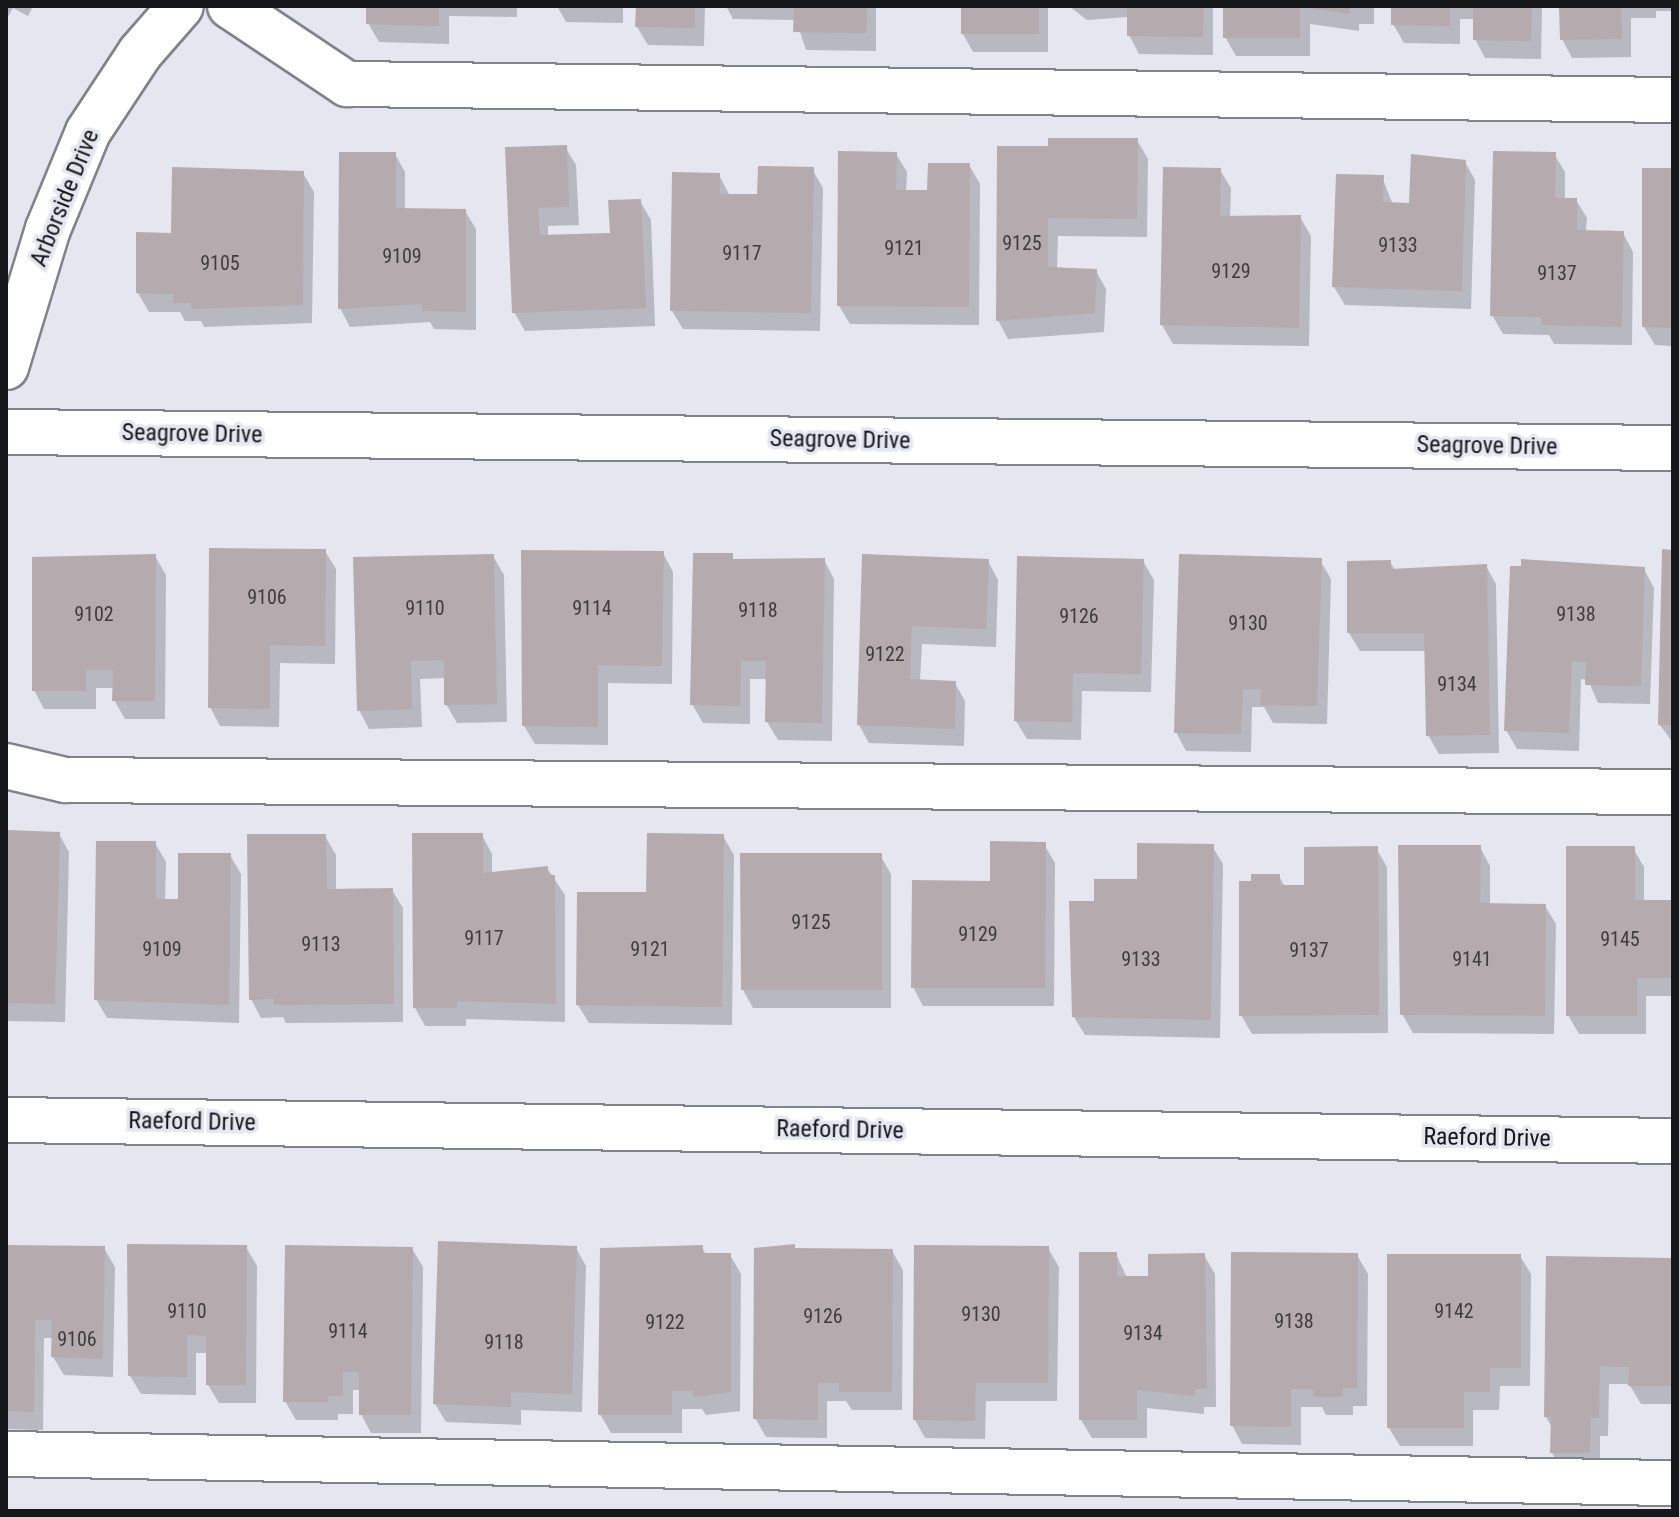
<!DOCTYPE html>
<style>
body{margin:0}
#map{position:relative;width:1679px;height:1517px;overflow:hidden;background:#e5e6f0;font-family:"Roboto Condensed",sans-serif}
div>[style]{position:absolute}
.shadow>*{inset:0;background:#0003}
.building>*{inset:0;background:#b5aaad}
.roads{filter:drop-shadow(2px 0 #81828a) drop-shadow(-2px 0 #81828a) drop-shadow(0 2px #81828a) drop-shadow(0 -2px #81828a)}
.minor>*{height:44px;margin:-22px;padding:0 22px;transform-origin:22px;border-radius:22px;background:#fff}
span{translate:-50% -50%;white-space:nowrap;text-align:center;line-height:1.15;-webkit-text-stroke:7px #e5e6f0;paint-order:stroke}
.number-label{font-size:20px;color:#3e3c3f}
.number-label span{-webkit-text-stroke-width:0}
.street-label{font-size:24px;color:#16171a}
.frame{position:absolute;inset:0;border:8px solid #16171a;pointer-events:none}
</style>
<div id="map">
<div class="shadow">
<div style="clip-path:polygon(6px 6px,33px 6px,28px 16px,13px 8px,6px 20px)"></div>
<div style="clip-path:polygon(368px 6px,517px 6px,517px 17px,449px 16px,449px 44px,379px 42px,368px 23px)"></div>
<div style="clip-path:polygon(557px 6px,623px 6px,623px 23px,566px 22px)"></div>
<div style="clip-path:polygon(638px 6px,705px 6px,704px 46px,648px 45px,637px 27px)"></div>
<div style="clip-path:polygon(726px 6px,876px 6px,876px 51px,806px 50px,796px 20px,733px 19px)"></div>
<div style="clip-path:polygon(963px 6px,1048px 6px,1048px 52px,973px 52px,963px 34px)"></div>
<div style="clip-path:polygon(1069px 6px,1213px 6px,1213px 55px,1139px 54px,1129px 35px,1129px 17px,1087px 20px)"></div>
<div style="clip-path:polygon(1225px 6px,1374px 6px,1374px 24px,1359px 24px,1359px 31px,1310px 24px,1310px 56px,1236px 56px,1225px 37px)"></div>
<div style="clip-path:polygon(1393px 6px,1542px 6px,1541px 59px,1485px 58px,1475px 39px,1475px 19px,1460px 19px,1460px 44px,1404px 43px,1393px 24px)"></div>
<div style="clip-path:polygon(1561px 6px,1673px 6px,1673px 11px,1656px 11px,1656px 18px,1631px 18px,1631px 57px,1572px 58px,1562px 39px)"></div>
<div style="clip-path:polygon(1137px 140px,1148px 159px,1147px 237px,1058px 236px,1057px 269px,1096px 271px,1106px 289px,1104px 332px,1008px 339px,998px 320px,1050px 148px)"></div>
<div style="clip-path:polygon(565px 147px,576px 165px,579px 225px,548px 226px,548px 237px,612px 235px,640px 201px,651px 220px,655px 326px,525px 331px,514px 312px,507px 149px)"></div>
<div style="clip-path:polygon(395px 154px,405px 172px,405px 210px,465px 211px,476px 229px,476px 330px,434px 329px,430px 322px,350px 327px,340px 308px)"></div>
<div style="clip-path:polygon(896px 154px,907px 172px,906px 192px,929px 192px,969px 165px,980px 184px,979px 325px,850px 324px,839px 306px)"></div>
<div style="clip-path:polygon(1554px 154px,1565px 172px,1565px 200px,1576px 200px,1587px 218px,1586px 232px,1623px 233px,1633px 252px,1632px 345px,1554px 344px,1549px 335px,1503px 334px,1492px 315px)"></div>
<div style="clip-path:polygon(1465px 162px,1475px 180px,1471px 309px,1345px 305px,1334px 287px,1382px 177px,1393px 205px,1410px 205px)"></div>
<div style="clip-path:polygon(812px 169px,823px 188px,820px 331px,683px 329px,672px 311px,719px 175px,730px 196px,759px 196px)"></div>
<div style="clip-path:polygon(1220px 170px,1231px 188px,1230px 218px,1300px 217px,1311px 236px,1309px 346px,1173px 344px,1162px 325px)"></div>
<div style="clip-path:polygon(1673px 170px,1673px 346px,1655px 345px,1644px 327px)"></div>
<div style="clip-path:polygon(303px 173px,314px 192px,312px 323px,204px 327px,201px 321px,185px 321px,180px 312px,149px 312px,138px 293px,173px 235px)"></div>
<div style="clip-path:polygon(325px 551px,336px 569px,335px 664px,280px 663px,279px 727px,220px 726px,210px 707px)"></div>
<div style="clip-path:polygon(1673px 552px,1673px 743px,1660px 725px)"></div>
<div style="clip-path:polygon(663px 553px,673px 572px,672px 684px,608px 683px,608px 745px,535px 744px,524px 726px)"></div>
<div style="clip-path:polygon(731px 555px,735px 561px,824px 560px,834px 579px,832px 741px,778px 740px,767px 722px,767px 679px,750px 679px,750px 724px,703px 723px,692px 704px)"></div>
<div style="clip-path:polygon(155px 556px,166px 575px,165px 719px,125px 719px,114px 700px,114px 688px,96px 688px,96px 709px,44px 709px,34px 690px)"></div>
<div style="clip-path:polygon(493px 556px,504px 575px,507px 722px,457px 723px,446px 704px,446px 678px,420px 679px,422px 727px,369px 729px,359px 710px)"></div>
<div style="clip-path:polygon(864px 556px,988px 561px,998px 580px,996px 647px,922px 644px,920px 681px,955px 683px,965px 701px,964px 746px,869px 743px,859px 725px)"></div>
<div style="clip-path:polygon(1320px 560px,1331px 579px,1327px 724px,1273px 723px,1264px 707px,1252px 707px,1251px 752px,1186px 751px,1176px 732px)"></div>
<div style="clip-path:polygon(1143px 561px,1154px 580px,1151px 692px,1082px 691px,1081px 740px,1027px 739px,1016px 721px)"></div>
<div style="clip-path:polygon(1390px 562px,1395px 570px,1486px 566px,1496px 584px,1499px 753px,1439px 754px,1428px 735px,1426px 651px,1360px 651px,1349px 633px)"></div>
<div style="clip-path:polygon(1644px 569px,1654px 588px,1650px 704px,1598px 703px,1588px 680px,1581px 679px,1579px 751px,1517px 749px,1506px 730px)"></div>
<div style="clip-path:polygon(6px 832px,59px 834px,69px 852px,65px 1022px,6px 1021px)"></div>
<div style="clip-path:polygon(482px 835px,492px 854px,492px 874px,547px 868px,565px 895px,565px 1022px,466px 1019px,466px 1026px,425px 1026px,415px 1008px)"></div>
<div style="clip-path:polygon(325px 836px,336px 855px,336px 890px,392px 890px,403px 908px,403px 1022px,286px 1023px,283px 1017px,261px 1018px,251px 999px)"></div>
<div style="clip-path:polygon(723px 836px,734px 855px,732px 1025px,589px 1023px,578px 1005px)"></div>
<div style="clip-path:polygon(155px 843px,166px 862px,165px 901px,180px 901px,230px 855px,241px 874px,239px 1023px,107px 1018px,96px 999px)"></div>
<div style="clip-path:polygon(1044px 844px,1055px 863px,1054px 1006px,923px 1006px,913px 987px,992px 883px)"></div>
<div style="clip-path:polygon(1212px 846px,1223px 864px,1220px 1038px,1085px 1035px,1074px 1017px,1096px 903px)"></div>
<div style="clip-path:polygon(1480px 847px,1490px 866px,1490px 905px,1545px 906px,1556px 924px,1554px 1034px,1413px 1033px,1402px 1014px)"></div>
<div style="clip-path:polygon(1376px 848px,1387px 867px,1388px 1033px,1252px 1034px,1241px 1015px,1253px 883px,1279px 876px,1285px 887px,1306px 886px)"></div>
<div style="clip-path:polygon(1633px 848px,1644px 867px,1644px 902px,1673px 902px,1673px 996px,1646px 996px,1646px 1034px,1579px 1034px,1568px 1015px)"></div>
<div style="clip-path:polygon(880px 855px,891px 874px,891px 1008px,753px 1008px,743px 990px)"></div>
<div style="clip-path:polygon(6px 1247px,104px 1248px,115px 1267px,113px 1377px,64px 1375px,53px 1357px,53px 1338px,44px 1338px,43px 1430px,6px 1429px)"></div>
<div style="clip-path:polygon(246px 1247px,257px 1266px,256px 1403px,219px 1403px,208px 1385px,208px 1353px,196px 1353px,196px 1395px,141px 1394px,130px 1376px)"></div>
<div style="clip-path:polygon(702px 1247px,706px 1255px,730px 1255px,741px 1274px,740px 1411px,706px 1415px,702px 1409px,682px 1409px,682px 1433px,611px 1433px,600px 1414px)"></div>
<div style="clip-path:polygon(576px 1248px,586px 1266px,582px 1412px,521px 1410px,521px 1425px,446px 1422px,435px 1404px)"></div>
<div style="clip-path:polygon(1048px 1248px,1059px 1267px,1057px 1401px,986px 1401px,985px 1439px,925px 1438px,915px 1420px)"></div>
<div style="clip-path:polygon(412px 1249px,423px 1267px,421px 1433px,371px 1433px,361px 1414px,361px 1390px,353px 1390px,353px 1414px,338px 1414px,338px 1420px,296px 1420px,285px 1401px)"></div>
<div style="clip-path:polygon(796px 1250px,892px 1251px,903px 1270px,902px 1410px,852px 1410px,846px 1401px,827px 1401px,827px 1438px,766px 1437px,755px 1418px)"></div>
<div style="clip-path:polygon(1116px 1254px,1127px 1278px,1150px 1278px,1204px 1255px,1215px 1274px,1216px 1407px,1204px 1407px,1204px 1414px,1147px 1408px,1147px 1438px,1092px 1438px,1081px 1420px)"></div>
<div style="clip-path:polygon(1357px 1255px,1368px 1274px,1367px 1406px,1353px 1406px,1353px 1415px,1326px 1415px,1322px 1407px,1301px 1407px,1301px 1445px,1242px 1444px,1232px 1425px)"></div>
<div style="clip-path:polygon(1520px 1256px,1531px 1274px,1530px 1386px,1500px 1386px,1499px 1410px,1473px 1410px,1473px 1446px,1400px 1446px,1389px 1428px)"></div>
<div style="clip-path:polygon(1548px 1258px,1673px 1260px,1673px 1404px,1641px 1404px,1629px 1384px,1609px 1384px,1608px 1436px,1600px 1436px,1600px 1471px,1563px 1471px,1552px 1453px,1553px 1429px,1546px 1417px)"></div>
</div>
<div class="building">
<div style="clip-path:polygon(366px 6px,439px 6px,439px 26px,366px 24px)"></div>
<div style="clip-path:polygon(636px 6px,695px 6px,695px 28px,635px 27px)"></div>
<div style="clip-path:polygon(794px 6px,867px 6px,866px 33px,793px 32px)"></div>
<div style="clip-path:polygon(961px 6px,1039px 6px,1039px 34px,961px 34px)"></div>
<div style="clip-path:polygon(1127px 6px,1204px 6px,1203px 37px,1127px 36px)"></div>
<div style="clip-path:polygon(1223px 6px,1300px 6px,1300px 38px,1223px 38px)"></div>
<div style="clip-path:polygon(1310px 6px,1350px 6px,1350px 14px,1310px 8px)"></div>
<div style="clip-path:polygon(1391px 6px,1450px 6px,1450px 26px,1391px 25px)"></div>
<div style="clip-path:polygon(1473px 6px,1532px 6px,1531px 41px,1473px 40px)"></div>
<div style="clip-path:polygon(1559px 6px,1621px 6px,1622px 39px,1560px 40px)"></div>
<div style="clip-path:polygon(1048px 138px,1138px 138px,1137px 219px,1048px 218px,1048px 267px,1097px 269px,1095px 313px,996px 321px,997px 146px,1048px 146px)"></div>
<div style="clip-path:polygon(567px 145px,569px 207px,538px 208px,540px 235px,610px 233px,608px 200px,641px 199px,646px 308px,512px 313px,505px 147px)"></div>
<div style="clip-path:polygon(838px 151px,897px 152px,896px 190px,927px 190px,928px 163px,970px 163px,969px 307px,837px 306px)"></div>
<div style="clip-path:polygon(1493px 151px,1556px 152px,1555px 198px,1577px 198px,1577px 230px,1624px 231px,1622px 327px,1541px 325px,1541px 317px,1490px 316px)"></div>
<div style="clip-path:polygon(339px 152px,396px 152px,396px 208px,466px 209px,466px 312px,422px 311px,422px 304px,338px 309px)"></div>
<div style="clip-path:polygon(1411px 154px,1466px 160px,1462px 291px,1332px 287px,1336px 174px,1384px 175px,1383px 202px,1409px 203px)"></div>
<div style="clip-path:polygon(758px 166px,814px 167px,811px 313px,670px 311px,672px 172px,720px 173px,720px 194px,757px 194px)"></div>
<div style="clip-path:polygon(172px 167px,304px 171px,303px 305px,191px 309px,191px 303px,173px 303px,173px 294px,136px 293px,136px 232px,171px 233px)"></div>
<div style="clip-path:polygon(1163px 167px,1221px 168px,1220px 216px,1301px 215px,1299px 328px,1160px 325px)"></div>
<div style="clip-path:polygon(1642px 168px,1673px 168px,1673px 328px,1642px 327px)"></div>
<div style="clip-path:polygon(209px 548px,326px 549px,325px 646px,270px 645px,270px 709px,208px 708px)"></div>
<div style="clip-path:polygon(1662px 549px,1673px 550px,1673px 726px,1658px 725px)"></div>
<div style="clip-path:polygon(521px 550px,664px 551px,662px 666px,598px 665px,598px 727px,522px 726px)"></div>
<div style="clip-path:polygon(693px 553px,733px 553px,733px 559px,825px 558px,822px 723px,765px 722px,766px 661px,741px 661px,740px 706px,690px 705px)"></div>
<div style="clip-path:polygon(156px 554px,155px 701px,112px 701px,113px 670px,86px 670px,86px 691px,32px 691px,32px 557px)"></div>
<div style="clip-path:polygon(494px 554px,497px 704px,444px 705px,444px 660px,411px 661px,412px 709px,357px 711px,353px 557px)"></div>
<div style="clip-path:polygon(862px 554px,989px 559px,986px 629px,912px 626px,910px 679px,956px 681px,955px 729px,857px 725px)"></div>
<div style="clip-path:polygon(1179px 554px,1322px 558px,1317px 706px,1260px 705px,1261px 689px,1243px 689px,1241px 734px,1174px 733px)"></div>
<div style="clip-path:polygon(1017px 556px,1144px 559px,1141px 674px,1073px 673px,1072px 722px,1014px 721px)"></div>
<div style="clip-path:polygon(1521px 559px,1645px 567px,1641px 686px,1585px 685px,1586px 662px,1572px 661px,1569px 733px,1504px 731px,1510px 566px,1521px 566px)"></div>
<div style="clip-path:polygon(1391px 560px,1391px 569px,1487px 564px,1490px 735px,1426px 736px,1424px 633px,1347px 633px,1347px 561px)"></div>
<div style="clip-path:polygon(6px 830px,60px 832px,55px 1004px,6px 1003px)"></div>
<div style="clip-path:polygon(412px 833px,483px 833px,483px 873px,548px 866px,548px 875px,555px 875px,556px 1004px,457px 1001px,457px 1008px,413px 1008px)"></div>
<div style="clip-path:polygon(647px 833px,724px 834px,722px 1007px,576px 1005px,577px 892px,646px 892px)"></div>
<div style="clip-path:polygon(247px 834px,326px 834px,327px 889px,393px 888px,394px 1004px,274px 1005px,274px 999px,249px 1000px)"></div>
<div style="clip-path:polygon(96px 841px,156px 841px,156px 899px,178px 899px,178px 853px,231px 853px,229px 1005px,94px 1000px)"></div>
<div style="clip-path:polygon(990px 841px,1046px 842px,1045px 988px,911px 988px,912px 880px,990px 881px)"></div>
<div style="clip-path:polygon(1137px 843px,1214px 844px,1211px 1020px,1072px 1017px,1069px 901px,1094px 901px,1094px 879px,1137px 879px)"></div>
<div style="clip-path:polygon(1398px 845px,1481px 845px,1480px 903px,1546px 904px,1545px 1016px,1400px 1015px)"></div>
<div style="clip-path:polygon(1378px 846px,1379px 1015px,1239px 1016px,1239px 881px,1251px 881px,1251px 874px,1280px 874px,1280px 885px,1304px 885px,1304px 847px)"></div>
<div style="clip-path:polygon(1566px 846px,1635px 846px,1635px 900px,1673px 900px,1673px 978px,1637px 978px,1637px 1016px,1566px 1016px)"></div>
<div style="clip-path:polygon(740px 853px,882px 853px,882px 990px,741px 990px)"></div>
<div style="clip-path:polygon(438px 1241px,577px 1246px,572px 1394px,511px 1392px,511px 1407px,433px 1404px)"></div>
<div style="clip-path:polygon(127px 1244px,247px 1245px,246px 1385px,206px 1385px,206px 1336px,187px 1335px,187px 1377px,128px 1376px)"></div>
<div style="clip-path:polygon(795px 1244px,795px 1248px,893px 1249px,892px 1392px,839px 1392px,839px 1383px,818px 1383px,818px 1420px,753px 1419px,754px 1248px)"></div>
<div style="clip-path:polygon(6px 1245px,105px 1246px,103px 1359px,51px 1357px,52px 1320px,35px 1320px,34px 1412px,6px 1411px)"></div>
<div style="clip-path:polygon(285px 1245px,413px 1247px,411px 1415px,359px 1415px,359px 1372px,343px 1372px,343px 1396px,328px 1396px,328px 1402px,283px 1402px)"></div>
<div style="clip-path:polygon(703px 1245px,703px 1253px,731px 1253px,731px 1392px,693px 1397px,693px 1391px,672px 1391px,672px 1415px,598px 1415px,600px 1248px)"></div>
<div style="clip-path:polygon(914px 1245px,1049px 1246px,1048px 1383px,976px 1383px,975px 1421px,913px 1420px)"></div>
<div style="clip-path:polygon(1079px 1252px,1117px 1252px,1117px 1276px,1148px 1276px,1148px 1254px,1205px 1253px,1207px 1389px,1195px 1389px,1195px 1396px,1137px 1390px,1137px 1420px,1079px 1420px)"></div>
<div style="clip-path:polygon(1231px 1252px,1358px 1253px,1357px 1388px,1343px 1388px,1343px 1397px,1313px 1397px,1313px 1389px,1291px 1389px,1291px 1427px,1230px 1426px)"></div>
<div style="clip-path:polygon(1387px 1254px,1521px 1254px,1521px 1368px,1490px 1368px,1490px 1392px,1464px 1392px,1464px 1428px,1387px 1428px)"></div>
<div style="clip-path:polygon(1546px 1256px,1673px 1258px,1672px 1386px,1628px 1386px,1629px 1367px,1600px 1366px,1599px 1418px,1591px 1418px,1590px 1453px,1550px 1453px,1551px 1417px,1544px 1417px)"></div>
</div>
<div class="roads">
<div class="minor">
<div style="left:230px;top:6px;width:141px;rotate:33.7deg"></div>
<div style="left:347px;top:84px;width:1326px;rotate:0.69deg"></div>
<div style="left:6px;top:367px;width:144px;rotate:-73.1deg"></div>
<div style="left:48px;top:229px;width:105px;rotate:-67.6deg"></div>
<div style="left:88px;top:132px;width:95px;rotate:-56.6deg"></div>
<div style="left:140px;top:53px;width:62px;rotate:-48.9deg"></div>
<div style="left:6px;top:432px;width:1667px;rotate:0.55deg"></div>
<div style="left:6px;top:766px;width:61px;rotate:13.3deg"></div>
<div style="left:65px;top:780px;width:1608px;rotate:0.43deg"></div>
<div style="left:6px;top:1120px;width:1667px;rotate:0.72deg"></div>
<div style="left:6px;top:1454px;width:1667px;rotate:1deg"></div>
</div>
</div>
<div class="number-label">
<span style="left:1022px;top:243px">9125</span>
<span style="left:1398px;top:245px">9133</span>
<span style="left:904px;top:248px">9121</span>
<span style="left:742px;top:253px">9117</span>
<span style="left:402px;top:256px">9109</span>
<span style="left:220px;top:263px">9105</span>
<span style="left:1231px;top:271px">9129</span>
<span style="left:1557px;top:273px">9137</span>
<span style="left:267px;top:597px">9106</span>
<span style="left:425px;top:608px">9110</span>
<span style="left:592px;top:608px">9114</span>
<span style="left:758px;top:610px">9118</span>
<span style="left:94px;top:614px">9102</span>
<span style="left:1576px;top:614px">9138</span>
<span style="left:1079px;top:616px">9126</span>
<span style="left:1248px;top:623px">9130</span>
<span style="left:885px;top:654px">9122</span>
<span style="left:1457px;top:684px">9134</span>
<span style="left:811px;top:922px">9125</span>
<span style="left:978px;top:934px">9129</span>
<span style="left:484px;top:938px">9117</span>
<span style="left:1620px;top:939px">9145</span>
<span style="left:321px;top:944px">9113</span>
<span style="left:162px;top:949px">9109</span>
<span style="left:650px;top:949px">9121</span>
<span style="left:1309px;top:950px">9137</span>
<span style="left:1141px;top:959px">9133</span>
<span style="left:1472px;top:959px">9141</span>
<span style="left:187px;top:1311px">9110</span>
<span style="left:1454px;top:1311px">9142</span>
<span style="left:981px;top:1314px">9130</span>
<span style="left:823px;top:1316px">9126</span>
<span style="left:1294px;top:1321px">9138</span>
<span style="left:665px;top:1322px">9122</span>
<span style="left:348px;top:1331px">9114</span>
<span style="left:1143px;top:1333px">9134</span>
<span style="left:77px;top:1339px">9106</span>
<span style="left:504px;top:1342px">9118</span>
</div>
<div class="street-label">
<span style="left:65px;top:198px;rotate:-68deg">Arborside Drive</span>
<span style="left:192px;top:434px;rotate:1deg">Seagrove Drive</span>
<span style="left:840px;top:440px;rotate:1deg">Seagrove Drive</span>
<span style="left:1487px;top:446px;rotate:1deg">Seagrove Drive</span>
<span style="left:192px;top:1122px;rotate:1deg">Raeford Drive</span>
<span style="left:840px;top:1130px;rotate:1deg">Raeford Drive</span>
<span style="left:1487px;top:1138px;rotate:1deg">Raeford Drive</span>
</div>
<div class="frame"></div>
</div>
